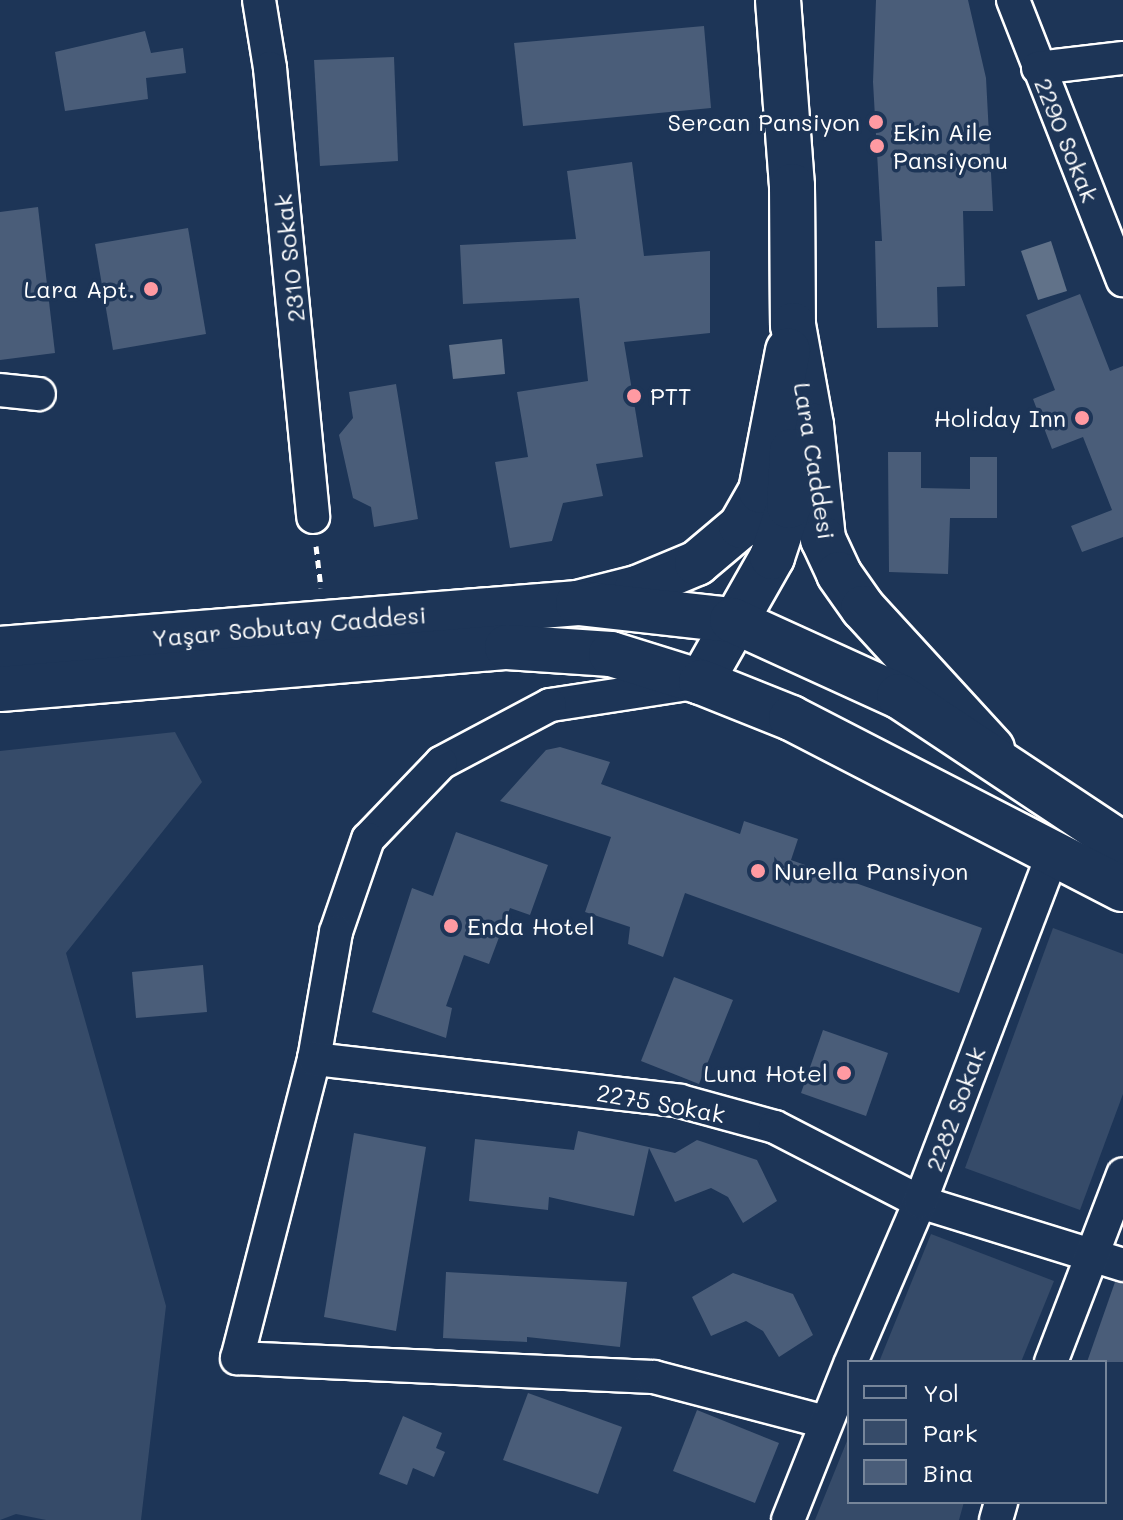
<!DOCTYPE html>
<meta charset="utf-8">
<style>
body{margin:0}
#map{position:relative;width:1123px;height:1520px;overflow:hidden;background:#1d3557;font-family:Mali,sans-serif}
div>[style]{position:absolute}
.green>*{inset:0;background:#364b69}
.water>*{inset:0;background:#617289}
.building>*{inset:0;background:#4a5d79}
.path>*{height:5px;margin-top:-2.5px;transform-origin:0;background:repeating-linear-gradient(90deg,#fff 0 8px,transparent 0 14px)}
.roads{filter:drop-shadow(2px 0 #fff) drop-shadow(-2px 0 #fff) drop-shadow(0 2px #fff) drop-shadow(0 -2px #fff)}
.street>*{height:32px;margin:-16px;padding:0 16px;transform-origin:16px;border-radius:16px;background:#1d3557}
.secondary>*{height:44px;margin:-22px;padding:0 22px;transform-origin:22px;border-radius:22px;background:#1d3557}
.primary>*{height:44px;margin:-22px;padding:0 22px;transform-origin:22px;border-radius:22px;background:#1d3557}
.dots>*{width:22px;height:22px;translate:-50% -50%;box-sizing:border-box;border:4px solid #1d3557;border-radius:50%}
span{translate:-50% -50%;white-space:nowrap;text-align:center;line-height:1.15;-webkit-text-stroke:7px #1d3557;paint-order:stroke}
.poi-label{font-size:24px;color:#fff}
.right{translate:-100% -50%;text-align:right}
.left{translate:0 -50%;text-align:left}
.street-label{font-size:24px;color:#fff}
.legend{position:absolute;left:847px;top:1360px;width:260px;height:144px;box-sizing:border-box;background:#1d3557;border:2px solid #77869a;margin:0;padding:10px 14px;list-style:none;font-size:24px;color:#fff}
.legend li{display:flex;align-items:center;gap:16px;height:40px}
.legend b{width:40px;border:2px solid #77869a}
</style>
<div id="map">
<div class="green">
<div style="clip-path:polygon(175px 732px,202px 782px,66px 953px,166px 1306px,141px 1520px,46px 1520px,16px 1514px,0 1520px,0 751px)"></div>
<div style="clip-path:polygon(1053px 928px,1123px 954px,1123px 1094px,1080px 1210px,965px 1168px)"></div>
<div style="clip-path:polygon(931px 1234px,1054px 1281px,1021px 1362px,879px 1362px)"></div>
<div style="clip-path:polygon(849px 1436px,849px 1502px,964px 1502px,959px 1520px,815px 1520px)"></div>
</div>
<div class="water">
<div style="clip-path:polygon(1051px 241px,1067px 291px,1038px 300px,1021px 251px)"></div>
<div style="clip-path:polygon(502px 339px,505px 374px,453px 379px,449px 345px)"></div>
</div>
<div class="building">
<div style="clip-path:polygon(876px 0,968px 0,986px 78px,993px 211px,963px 211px,965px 286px,937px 287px,938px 327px,877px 328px,875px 241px,882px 241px,873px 82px)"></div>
<div style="clip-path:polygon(704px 26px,711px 108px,523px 126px,514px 43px)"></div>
<div style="clip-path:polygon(145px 31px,151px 53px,183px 48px,186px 73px,146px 78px,148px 99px,65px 111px,55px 52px)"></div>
<div style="clip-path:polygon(394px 57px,398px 161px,320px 166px,314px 60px)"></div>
<div style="clip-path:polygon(632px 162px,644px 256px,710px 251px,710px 333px,624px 342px,643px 457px,596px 464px,603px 496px,563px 503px,552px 541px,510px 548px,495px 462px,528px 457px,517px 392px,588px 381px,579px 298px,463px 304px,460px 245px,576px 239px,567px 171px)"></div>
<div style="clip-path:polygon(38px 207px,55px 353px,0 360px,0 212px)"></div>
<div style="clip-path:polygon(188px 228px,206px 334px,113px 350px,95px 244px)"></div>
<div style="clip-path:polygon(1080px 294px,1110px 371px,1123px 366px,1123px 537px,1082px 552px,1071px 526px,1112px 510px,1083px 437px,1052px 449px,1033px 399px,1055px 390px,1026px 315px)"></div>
<div style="clip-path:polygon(396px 384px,418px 519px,374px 527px,371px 507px,353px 498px,339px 435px,353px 418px,349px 392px)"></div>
<div style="clip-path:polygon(888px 452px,921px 452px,921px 488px,970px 489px,970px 457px,997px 457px,997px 518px,950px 518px,948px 574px,889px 572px)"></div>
<div style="clip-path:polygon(560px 747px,610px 762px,601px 784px,740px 834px,744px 821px,798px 839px,791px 860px,982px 928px,959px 993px,685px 893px,663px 957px,628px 944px,630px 927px,585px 912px,611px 837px,500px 801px,546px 750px)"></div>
<div style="clip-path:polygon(456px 832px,548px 865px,530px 915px,510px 908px,489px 964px,464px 955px,446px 1006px,452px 1008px,446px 1038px,372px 1012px,412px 888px,433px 896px)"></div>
<div style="clip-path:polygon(203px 965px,207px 1012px,136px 1018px,132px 972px)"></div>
<div style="clip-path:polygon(674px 977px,733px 1000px,699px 1084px,641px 1061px)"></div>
<div style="clip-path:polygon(823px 1030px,888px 1053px,866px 1116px,801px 1093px)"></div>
<div style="clip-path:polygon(578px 1131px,675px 1153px,697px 1140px,757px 1160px,777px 1201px,743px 1223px,728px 1197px,711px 1188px,675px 1202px,649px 1148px,634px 1216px,549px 1197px,548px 1210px,469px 1201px,475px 1139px,574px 1150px)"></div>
<div style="clip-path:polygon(354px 1133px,426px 1147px,396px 1331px,324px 1317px)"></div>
<div style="clip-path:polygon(446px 1272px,627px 1282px,620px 1347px,527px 1337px,527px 1342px,443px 1338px)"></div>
<div style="clip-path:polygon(733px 1273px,793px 1294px,813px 1335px,779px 1357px,763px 1331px,746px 1321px,711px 1336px,692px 1297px)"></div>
<div style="clip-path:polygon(1115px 1282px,1123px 1283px,1123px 1362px,1087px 1362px)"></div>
<div style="clip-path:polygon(528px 1393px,622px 1427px,598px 1494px,503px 1460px)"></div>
<div style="clip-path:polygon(697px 1410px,779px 1443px,755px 1503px,673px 1471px)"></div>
<div style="clip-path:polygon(403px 1416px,442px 1433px,436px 1448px,445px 1452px,434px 1477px,413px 1468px,407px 1485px,379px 1474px)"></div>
</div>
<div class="path">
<div style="left:316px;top:546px;width:42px;rotate:83.2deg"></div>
</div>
<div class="roads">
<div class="street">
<div style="left:259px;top:0;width:69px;rotate:80.8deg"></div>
<div style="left:270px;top:68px;width:451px;rotate:84.5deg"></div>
<div style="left:1013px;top:0;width:301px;rotate:68.6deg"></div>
<div style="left:1038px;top:68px;width:86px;rotate:-6.7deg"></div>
<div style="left:0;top:390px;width:39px;rotate:6deg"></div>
<div style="left:701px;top:682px;width:153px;rotate:171.3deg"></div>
<div style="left:550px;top:705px;width:123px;rotate:152deg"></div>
<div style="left:441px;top:763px;width:105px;rotate:133.8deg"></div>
<div style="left:368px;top:839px;width:98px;rotate:109deg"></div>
<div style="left:336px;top:932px;width:129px;rotate:99.8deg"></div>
<div style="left:314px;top:1059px;width:309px;rotate:104.4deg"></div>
<div style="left:237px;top:1358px;width:417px;rotate:2.6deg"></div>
<div style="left:654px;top:1377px;width:177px;rotate:14.7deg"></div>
<div style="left:314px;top:1059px;width:368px;rotate:6.5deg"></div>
<div style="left:680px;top:1101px;width:98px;rotate:15.3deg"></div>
<div style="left:775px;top:1127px;width:163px;rotate:27.3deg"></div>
<div style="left:920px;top:1202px;width:213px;rotate:17.2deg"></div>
<div style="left:851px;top:1362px;width:174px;rotate:-66.7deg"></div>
<div style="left:920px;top:1202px;width:373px;rotate:-69.1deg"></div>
<div style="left:1051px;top:1362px;width:201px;rotate:-69deg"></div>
<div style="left:788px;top:1520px;width:165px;rotate:-68.3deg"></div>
<div style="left:996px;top:1520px;width:19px;rotate:-74deg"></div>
</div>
<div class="secondary">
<div style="left:778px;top:0;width:187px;rotate:85.7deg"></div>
<div style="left:792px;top:186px;width:139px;rotate:89.6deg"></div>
<div style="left:793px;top:325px;width:102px;rotate:79.8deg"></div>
<div style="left:811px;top:425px;width:115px;rotate:84deg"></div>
<div style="left:823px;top:539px;width:38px;rotate:65deg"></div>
<div style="left:839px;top:574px;width:42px;rotate:54.8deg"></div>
<div style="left:863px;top:608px;width:191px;rotate:47.5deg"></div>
<div style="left:581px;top:602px;width:58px;rotate:-14deg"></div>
<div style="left:637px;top:588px;width:65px;rotate:-22.6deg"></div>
<div style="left:697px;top:563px;width:57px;rotate:-40.1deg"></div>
<div style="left:741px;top:526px;width:40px;rotate:-60.3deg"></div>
<div style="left:761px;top:491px;width:143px;rotate:-79.1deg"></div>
<div style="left:701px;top:682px;width:144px;rotate:-60.4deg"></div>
<div style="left:772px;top:557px;width:54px;rotate:-71.6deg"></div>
<div style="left:789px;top:506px;width:55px;rotate:-86.9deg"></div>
</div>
<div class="primary">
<div style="left:0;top:649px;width:580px;rotate:-4.55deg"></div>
<div style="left:578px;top:603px;width:155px;rotate:6.3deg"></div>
<div style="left:732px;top:620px;width:183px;rotate:24.5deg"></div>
<div style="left:899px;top:696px;width:269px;rotate:33.6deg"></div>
<div style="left:0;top:689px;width:509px;rotate:-4.74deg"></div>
<div style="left:507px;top:647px;width:104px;rotate:3.9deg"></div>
<div style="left:611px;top:654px;width:94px;rotate:17.3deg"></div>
<div style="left:701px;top:682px;width:97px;rotate:21.8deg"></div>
<div style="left:791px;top:718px;width:373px;rotate:27.3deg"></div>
</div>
</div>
<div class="dots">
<div style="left:876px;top:122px;background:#ff9aa2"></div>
<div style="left:877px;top:146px;background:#ff9aa2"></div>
<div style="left:151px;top:289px;background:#ff9aa2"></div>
<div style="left:634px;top:396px;background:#ff9aa2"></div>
<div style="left:1082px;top:418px;background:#ff9aa2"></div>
<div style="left:758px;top:871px;background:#ff9aa2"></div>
<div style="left:451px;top:926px;background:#ff9aa2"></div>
<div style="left:844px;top:1073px;background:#ff9aa2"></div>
</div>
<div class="poi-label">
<span class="right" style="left:860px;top:122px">Sercan Pansiyon</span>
<span class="left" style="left:893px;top:146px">Ekin Aile<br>Pansiyonu</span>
<span class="right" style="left:135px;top:289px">Lara Apt.</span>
<span class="left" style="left:650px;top:396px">PTT</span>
<span class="right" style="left:1066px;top:418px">Holiday Inn</span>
<span class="left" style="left:774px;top:871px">Nurella Pansiyon</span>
<span class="left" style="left:467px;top:926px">Enda Hotel</span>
<span class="right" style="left:828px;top:1073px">Luna Hotel</span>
</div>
<div class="street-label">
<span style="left:1067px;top:140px;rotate:68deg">2290 Sokak</span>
<span style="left:289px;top:258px;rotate:-96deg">2310 Sokak</span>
<span style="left:815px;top:461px;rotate:81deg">Lara Caddesi</span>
<span style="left:289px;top:626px;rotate:-5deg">Yaşar Sobutay Caddesi</span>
<span style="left:661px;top:1103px;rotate:10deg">2275 Sokak</span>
<span style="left:955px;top:1109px;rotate:-70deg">2282 Sokak</span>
</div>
<ul class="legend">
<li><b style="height:10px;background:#1d3557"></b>Yol</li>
<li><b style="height:22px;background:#364b69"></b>Park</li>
<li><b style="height:22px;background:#4a5d79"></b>Bina</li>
</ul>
</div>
